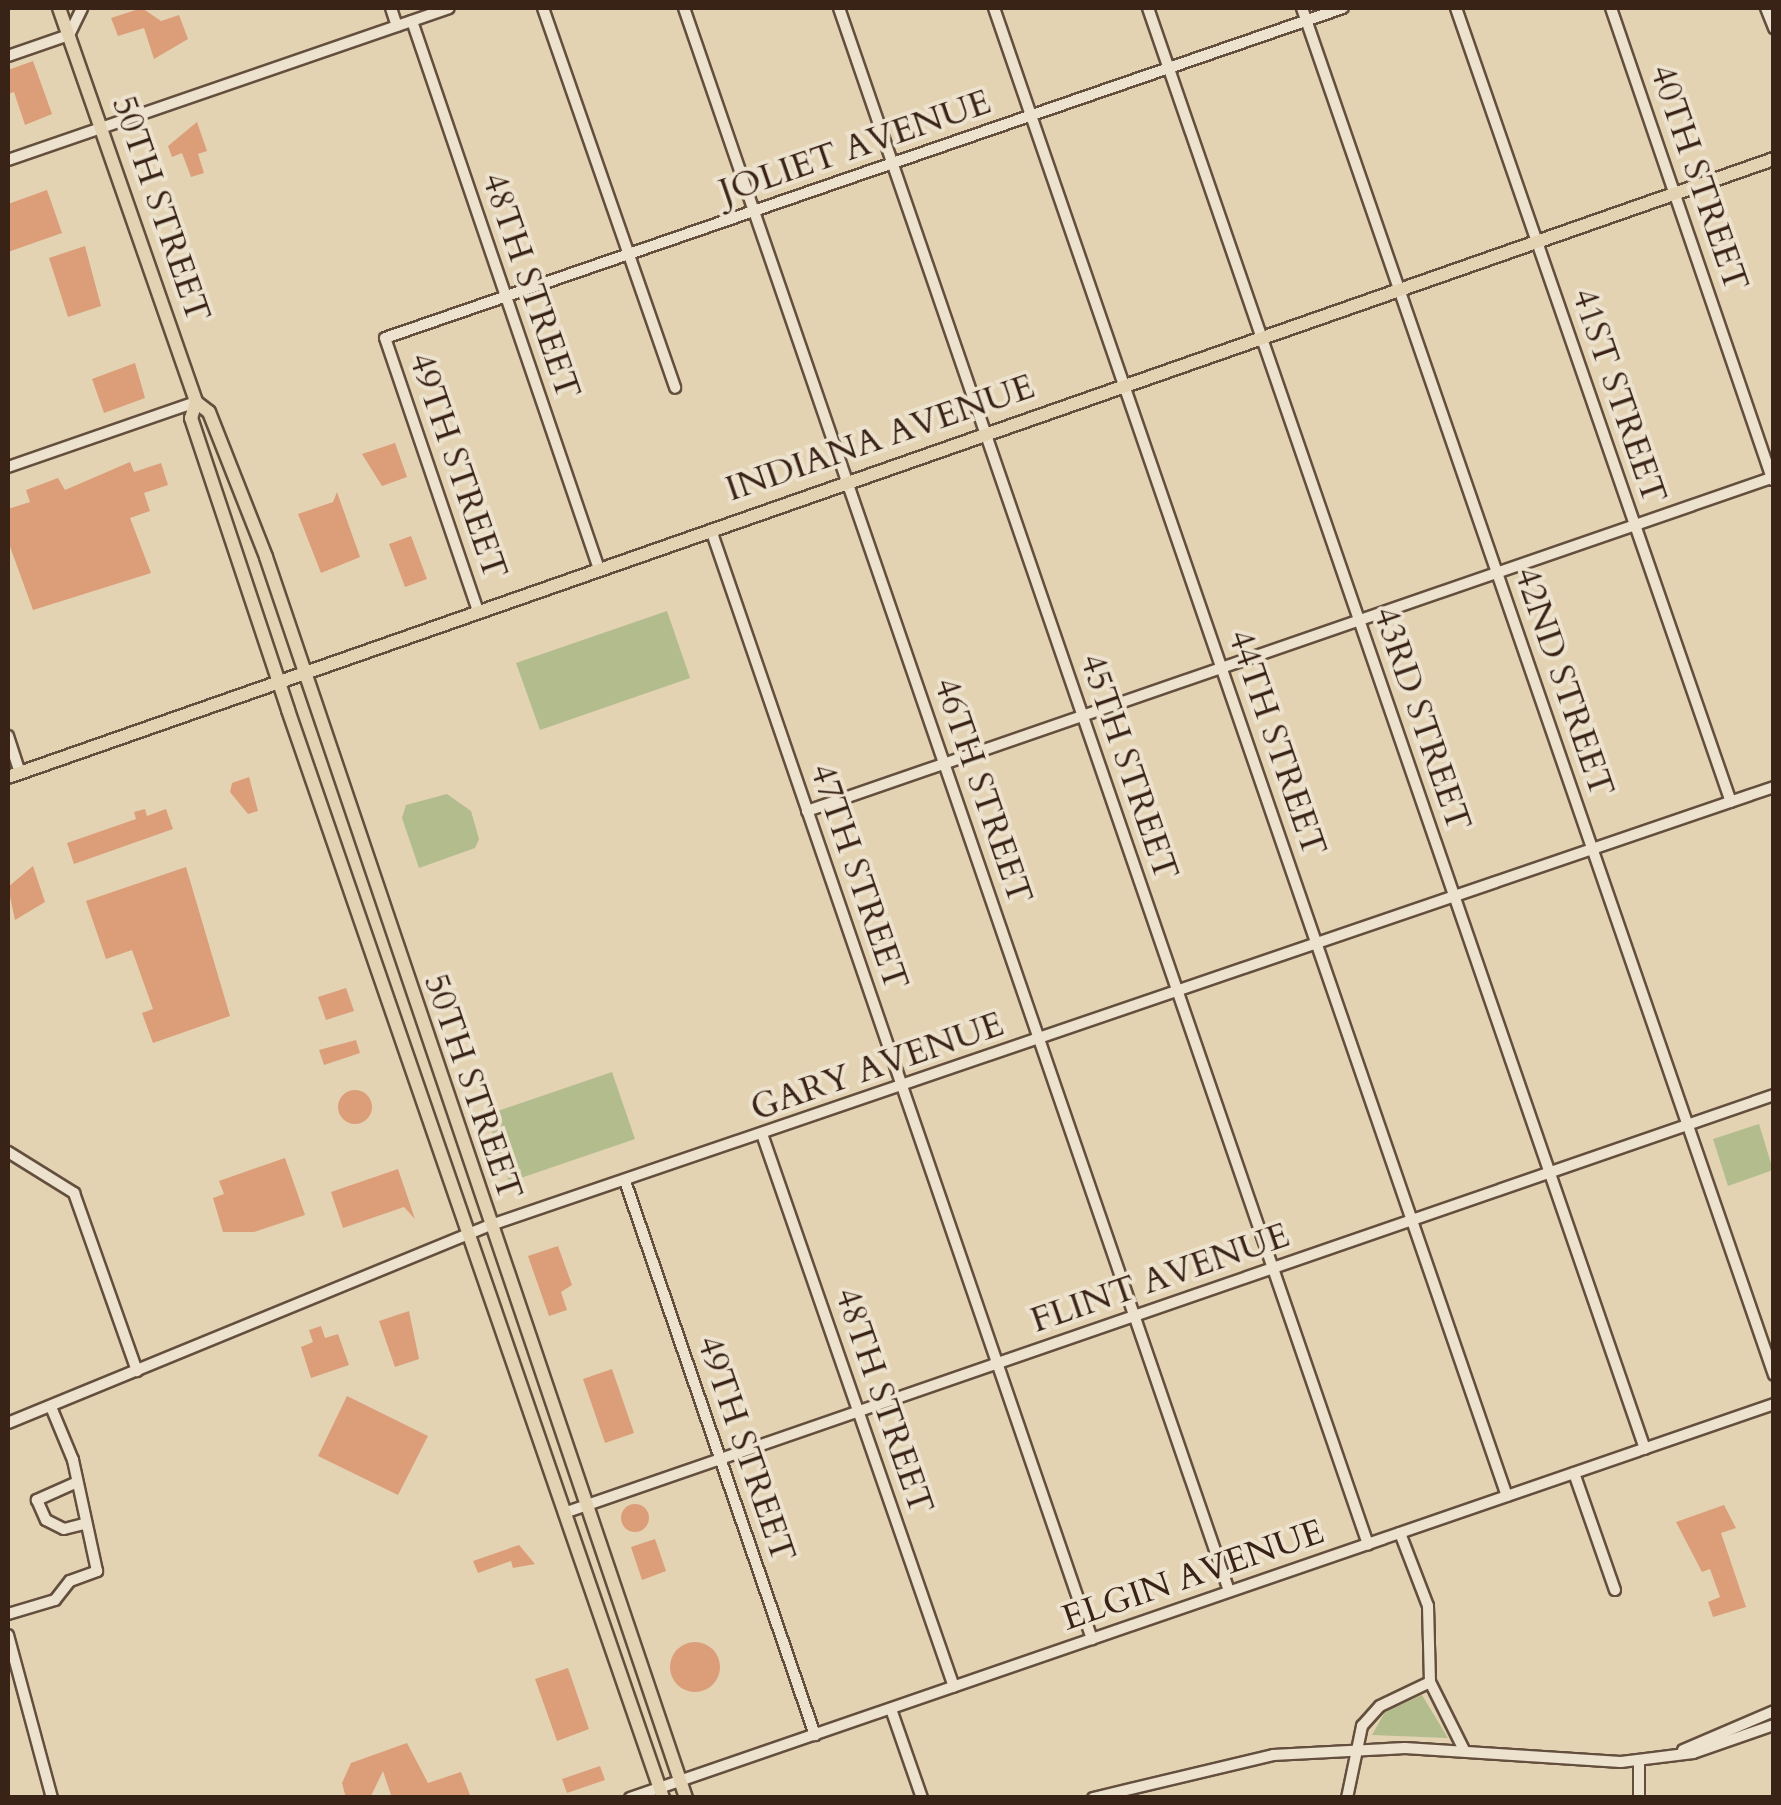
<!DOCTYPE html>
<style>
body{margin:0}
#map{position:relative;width:1781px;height:1805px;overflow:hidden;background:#e3d3b3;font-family:Cardo,serif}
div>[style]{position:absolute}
.green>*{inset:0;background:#b3bc8d}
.building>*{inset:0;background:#dc9d79}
.round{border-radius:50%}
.roads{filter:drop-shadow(2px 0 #644f3e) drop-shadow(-2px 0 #644f3e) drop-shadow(0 2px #644f3e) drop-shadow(0 -2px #644f3e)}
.minor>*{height:10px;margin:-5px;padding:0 5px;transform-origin:5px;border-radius:5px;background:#ede2ce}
.major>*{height:12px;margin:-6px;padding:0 6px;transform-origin:6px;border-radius:6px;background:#e3d3b3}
span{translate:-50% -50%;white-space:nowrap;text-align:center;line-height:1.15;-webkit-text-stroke:8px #ede2ce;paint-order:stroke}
.street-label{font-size:35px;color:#392317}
.frame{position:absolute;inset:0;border:10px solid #392317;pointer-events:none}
</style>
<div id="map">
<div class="green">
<div style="clip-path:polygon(667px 611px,690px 678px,540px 730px,516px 663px)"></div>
<div style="clip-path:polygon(447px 794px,471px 811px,479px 839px,475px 848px,419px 868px,402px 818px,406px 805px)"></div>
<div style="clip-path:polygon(612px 1072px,635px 1139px,509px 1182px,486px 1115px)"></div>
<div style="clip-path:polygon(1759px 1124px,1773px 1170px,1728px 1186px,1713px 1139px)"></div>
<div style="clip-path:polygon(1422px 1695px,1448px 1738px,1372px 1735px,1385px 1712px)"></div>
</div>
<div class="building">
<div style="clip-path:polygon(142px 8px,161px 21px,179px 15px,188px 39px,154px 59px,144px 28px,118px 36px,111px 18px)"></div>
<div style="clip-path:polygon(33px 61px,52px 114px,25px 125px,14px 92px,8px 94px,8px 70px)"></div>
<div style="clip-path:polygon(197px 122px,207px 151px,198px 154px,204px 173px,191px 177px,182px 153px,172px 157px,168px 146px)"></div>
<div style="clip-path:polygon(47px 190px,62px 233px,8px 252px,8px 204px)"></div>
<div style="clip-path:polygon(85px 246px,101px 306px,68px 317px,49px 258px)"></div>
<div style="clip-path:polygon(135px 363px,145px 398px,104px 413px,92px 379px)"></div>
<div style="clip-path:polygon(395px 443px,407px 477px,382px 486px,362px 454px)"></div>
<div style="clip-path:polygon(130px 462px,134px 472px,161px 463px,168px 485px,144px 493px,150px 511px,130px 518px,151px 573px,33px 610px,8px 541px,8px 509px,30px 502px,26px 490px,58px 478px,65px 490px)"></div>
<div style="clip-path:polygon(337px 492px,360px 557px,321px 573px,298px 514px,333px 502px)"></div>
<div style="clip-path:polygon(411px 536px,427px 579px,405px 587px,389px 544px)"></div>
<div style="clip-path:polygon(249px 777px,258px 811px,248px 814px,230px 792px,232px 783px)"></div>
<div style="clip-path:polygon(145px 809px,147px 816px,166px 809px,173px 829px,74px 864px,67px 843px,136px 819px,134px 812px)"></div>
<div style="clip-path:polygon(33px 866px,45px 902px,15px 920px,8px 887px)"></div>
<div style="clip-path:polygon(186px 867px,230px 1016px,153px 1043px,142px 1013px,153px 1009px,132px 950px,106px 959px,86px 901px)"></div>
<div style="clip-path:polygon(346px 988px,354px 1011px,326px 1020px,318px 997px)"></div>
<div style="clip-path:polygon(356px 1040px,360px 1053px,324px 1065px,319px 1050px)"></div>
<div class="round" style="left:338px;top:1090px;width:34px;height:34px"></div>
<div style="clip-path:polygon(285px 1158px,305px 1215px,254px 1232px,223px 1232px,213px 1198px,224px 1194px,219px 1181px)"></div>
<div style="clip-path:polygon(398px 1169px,415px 1219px,404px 1207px,343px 1228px,331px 1192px)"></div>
<div style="clip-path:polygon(558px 1246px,572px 1285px,561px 1292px,567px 1310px,549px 1316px,528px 1256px)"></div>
<div style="clip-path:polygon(409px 1311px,419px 1359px,395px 1367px,379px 1321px)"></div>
<div style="clip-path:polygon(321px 1326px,325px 1338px,338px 1334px,349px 1365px,311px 1378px,301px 1347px,313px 1342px,309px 1330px)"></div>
<div style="clip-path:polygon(612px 1369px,634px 1433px,605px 1443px,583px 1379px)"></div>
<div style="clip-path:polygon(347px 1396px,428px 1436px,398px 1495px,318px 1456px)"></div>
<div class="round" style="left:621px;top:1504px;width:28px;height:28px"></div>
<div style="clip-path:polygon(1724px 1505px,1736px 1528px,1721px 1533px,1746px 1607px,1713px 1617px,1708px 1602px,1720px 1597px,1710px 1569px,1702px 1572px,1676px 1522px)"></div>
<div style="clip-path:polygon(655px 1539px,666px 1571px,642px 1580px,631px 1547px)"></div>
<div style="clip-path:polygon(519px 1545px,535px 1564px,513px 1568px,511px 1561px,478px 1573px,473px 1561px)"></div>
<div class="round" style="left:670px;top:1642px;width:50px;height:50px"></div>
<div style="clip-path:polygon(568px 1668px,589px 1729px,557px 1741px,535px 1679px)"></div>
<div style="clip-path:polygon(407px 1743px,428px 1783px,461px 1772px,470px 1795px,392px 1798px,383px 1771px,370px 1798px,346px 1798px,342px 1783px,351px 1763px)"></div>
<div style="clip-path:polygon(600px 1766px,605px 1780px,567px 1793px,562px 1779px)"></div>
</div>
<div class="roads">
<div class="minor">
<div style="left:391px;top:8px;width:19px;rotate:72deg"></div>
<div style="left:543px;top:8px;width:402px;rotate:70.8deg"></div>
<div style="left:684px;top:8px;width:1674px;rotate:71deg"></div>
<div style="left:839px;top:8px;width:1625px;rotate:71deg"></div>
<div style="left:994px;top:8px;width:1574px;rotate:70.98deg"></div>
<div style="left:1148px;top:8px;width:1524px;rotate:70.97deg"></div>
<div style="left:1302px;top:8px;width:1446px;rotate:70.95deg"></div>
<div style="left:1456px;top:8px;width:840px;rotate:70.9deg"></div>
<div style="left:1611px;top:8px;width:499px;rotate:71.1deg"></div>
<div style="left:1766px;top:8px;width:22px;rotate:68deg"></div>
<div style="left:412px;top:21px;width:579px;rotate:71.16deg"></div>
<div style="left:8px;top:56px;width:65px;rotate:-19deg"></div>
<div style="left:69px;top:35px;width:30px;rotate:-64deg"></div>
<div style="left:8px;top:160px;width:466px;rotate:-19deg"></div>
<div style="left:8px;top:467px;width:199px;rotate:-19.1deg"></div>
<div style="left:711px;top:530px;width:1173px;rotate:71.04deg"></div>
<div style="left:478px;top:611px;width:288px;rotate:-108.8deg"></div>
<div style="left:385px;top:338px;width:1013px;rotate:-19.01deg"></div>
<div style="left:8px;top:736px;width:39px;rotate:72deg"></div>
<div style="left:807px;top:811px;width:1023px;rotate:-19.05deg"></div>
<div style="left:762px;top:1134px;width:585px;rotate:70.85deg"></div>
<div style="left:8px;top:1152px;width:78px;rotate:31.8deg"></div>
<div style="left:74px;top:1193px;width:189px;rotate:70.5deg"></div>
<div style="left:625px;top:1181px;width:586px;rotate:71.07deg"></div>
<div style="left:8px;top:1423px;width:519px;rotate:-22.31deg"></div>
<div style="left:488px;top:1226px;width:1359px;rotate:-18.85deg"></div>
<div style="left:1574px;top:1473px;width:124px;rotate:70.7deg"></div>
<div style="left:75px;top:1483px;width:42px;rotate:155.9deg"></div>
<div style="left:37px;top:1500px;width:22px;rotate:66deg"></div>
<div style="left:46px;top:1520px;width:20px;rotate:27deg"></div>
<div style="left:64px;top:1529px;width:21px;rotate:-14deg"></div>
<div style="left:564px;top:1513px;width:1280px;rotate:-19.06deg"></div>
<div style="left:1400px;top:1533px;width:78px;rotate:69deg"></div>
<div style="left:1428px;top:1606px;width:76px;rotate:88.5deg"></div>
<div style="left:1430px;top:1682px;width:76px;rotate:63.4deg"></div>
<div style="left:8px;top:1614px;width:49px;rotate:-16.6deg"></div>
<div style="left:55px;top:1600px;width:24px;rotate:-52deg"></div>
<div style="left:70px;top:1581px;width:29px;rotate:-20deg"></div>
<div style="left:97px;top:1571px;width:114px;rotate:-102.2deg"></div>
<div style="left:73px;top:1460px;width:57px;rotate:-112.5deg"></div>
<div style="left:8px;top:1635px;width:169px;rotate:74.9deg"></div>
<div style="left:891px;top:1709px;width:94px;rotate:70.8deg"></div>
<div style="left:1683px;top:1750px;width:99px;rotate:-23.2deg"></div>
<div style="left:630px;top:1798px;width:1210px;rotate:-19deg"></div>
<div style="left:1093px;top:1798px;width:185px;rotate:-13.4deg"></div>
<div style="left:1273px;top:1755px;width:132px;rotate:-3deg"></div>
<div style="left:1405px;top:1748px;width:216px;rotate:3.7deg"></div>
<div style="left:1621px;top:1762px;width:73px;rotate:-7.1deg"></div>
<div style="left:1693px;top:1753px;width:86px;rotate:-19.1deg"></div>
<div style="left:1347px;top:1798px;width:74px;rotate:-78.2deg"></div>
<div style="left:1362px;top:1726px;width:27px;rotate:-48deg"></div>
<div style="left:1380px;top:1706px;width:55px;rotate:-25.6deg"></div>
<div style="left:1639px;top:1798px;width:38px;rotate:-90deg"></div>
</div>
<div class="major">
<div style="left:59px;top:8px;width:417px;rotate:70.8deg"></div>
<div style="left:196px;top:402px;width:17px;rotate:107deg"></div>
<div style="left:191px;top:418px;width:308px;rotate:71.6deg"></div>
<div style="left:288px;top:710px;width:1151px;rotate:70.98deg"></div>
<div style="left:196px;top:402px;width:16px;rotate:38deg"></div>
<div style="left:209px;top:412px;width:156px;rotate:68.5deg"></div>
<div style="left:266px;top:557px;width:1310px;rotate:71.3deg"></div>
<div style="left:8px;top:777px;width:1871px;rotate:-19.29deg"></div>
</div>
</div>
<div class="street-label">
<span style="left:855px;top:147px;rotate:-19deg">JOLIET AVENUE</span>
<span style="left:1699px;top:178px;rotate:71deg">40TH STREET</span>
<span style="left:161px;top:209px;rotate:71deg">50TH STREET</span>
<span style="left:531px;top:286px;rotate:71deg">48TH STREET</span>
<span style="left:1619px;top:396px;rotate:71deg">41ST STREET</span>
<span style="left:880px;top:438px;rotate:-19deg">INDIANA AVENUE</span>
<span style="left:458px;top:466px;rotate:71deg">49TH STREET</span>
<span style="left:1564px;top:682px;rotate:71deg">42ND STREET</span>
<span style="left:1422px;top:719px;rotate:71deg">43RD STREET</span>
<span style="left:1277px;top:743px;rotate:71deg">44TH STREET</span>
<span style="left:1129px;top:767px;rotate:71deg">45TH STREET</span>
<span style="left:983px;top:791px;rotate:71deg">46TH STREET</span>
<span style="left:859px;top:877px;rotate:71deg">47TH STREET</span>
<span style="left:877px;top:1066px;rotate:-19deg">GARY AVENUE</span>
<span style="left:473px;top:1087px;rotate:71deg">50TH STREET</span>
<span style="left:1160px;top:1278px;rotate:-19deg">FLINT AVENUE</span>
<span style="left:884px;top:1401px;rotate:71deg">48TH STREET</span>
<span style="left:746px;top:1449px;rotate:71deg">49TH STREET</span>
<span style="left:1193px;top:1575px;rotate:-19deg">ELGIN AVENUE</span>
</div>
<div class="frame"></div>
</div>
